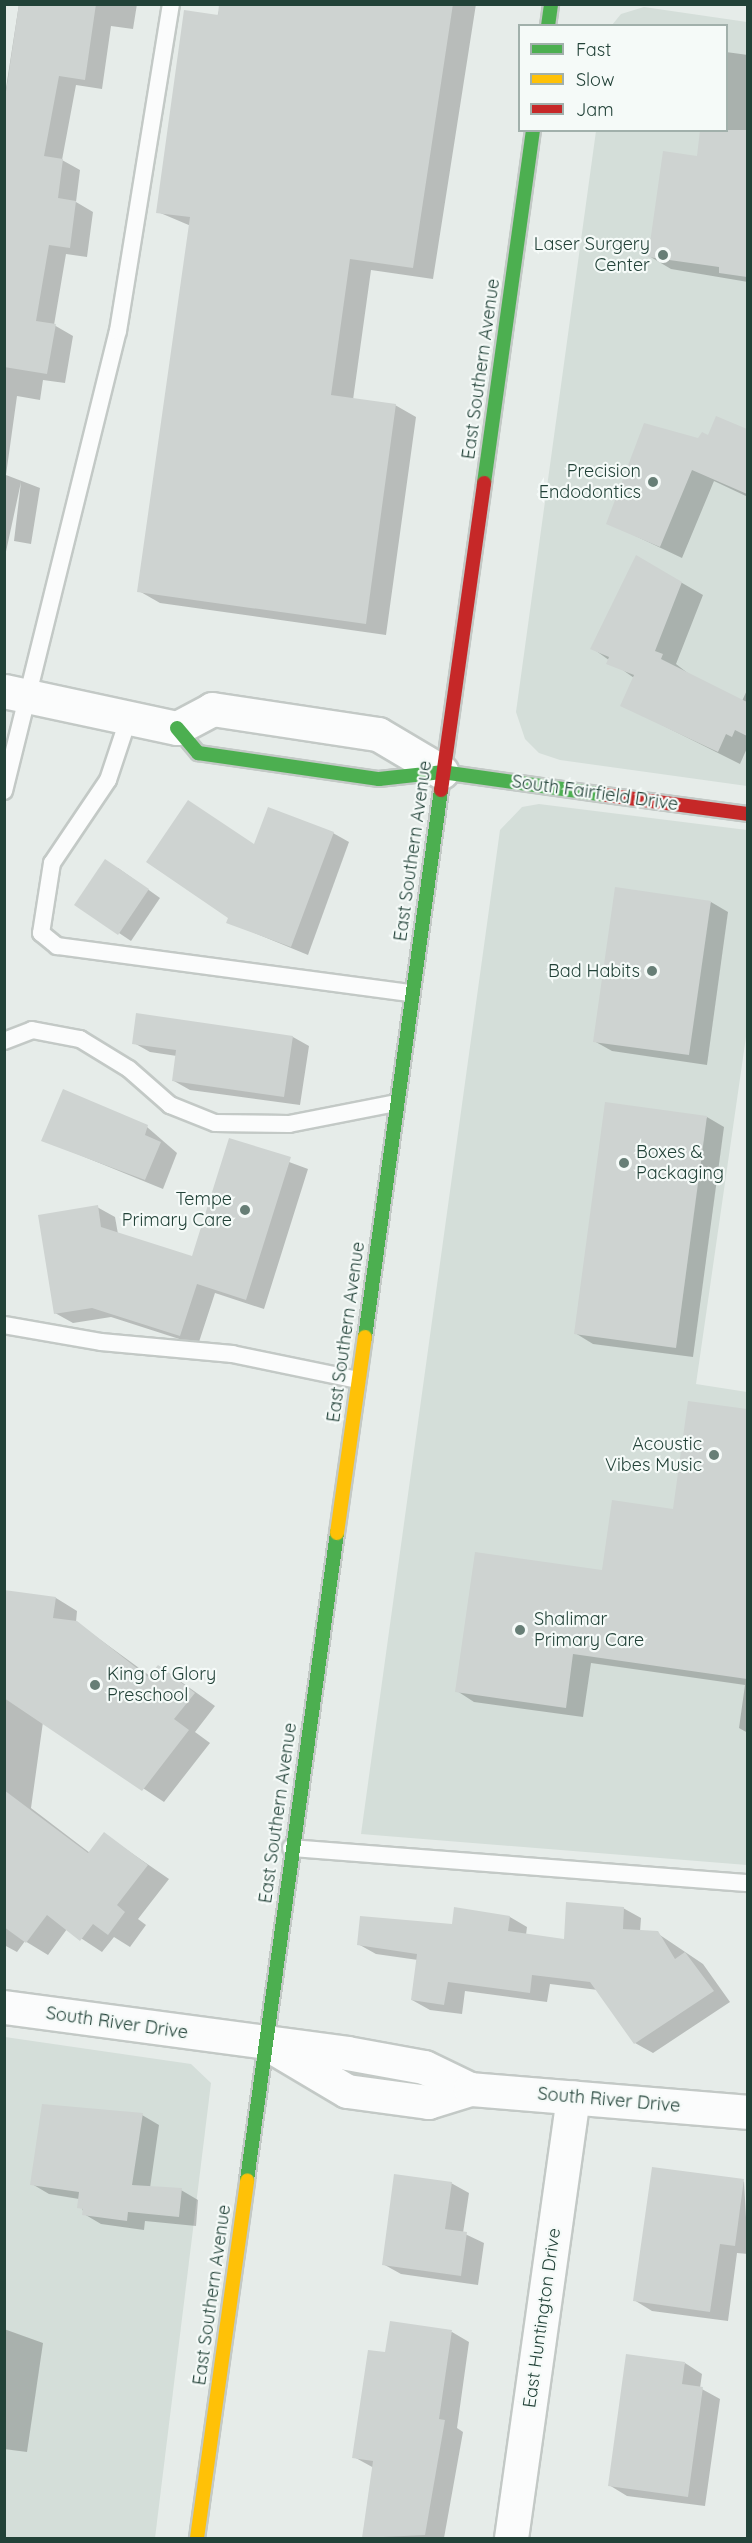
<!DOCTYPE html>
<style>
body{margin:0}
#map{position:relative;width:752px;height:2543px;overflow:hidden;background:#e6ece9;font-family:Quicksand,sans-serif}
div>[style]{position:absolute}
.built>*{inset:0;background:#d4ded9}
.shadow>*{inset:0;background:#0003}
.building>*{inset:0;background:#ced3d1}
.roads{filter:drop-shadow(2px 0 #c3c9c6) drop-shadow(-2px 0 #c3c9c6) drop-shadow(0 2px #c3c9c6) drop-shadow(0 -2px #c3c9c6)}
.lane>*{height:16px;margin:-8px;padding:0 8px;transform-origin:8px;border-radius:8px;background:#fbfcfc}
.street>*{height:33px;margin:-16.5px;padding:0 16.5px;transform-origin:16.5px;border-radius:16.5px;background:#fbfcfc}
.fast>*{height:14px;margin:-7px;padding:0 7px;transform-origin:7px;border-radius:7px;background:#4caf50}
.slow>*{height:14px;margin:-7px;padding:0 7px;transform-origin:7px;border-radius:7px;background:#ffc107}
.jam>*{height:14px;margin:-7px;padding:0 7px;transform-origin:7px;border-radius:7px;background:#c62828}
.dots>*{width:16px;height:16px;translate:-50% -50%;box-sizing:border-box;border:3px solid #f5faf8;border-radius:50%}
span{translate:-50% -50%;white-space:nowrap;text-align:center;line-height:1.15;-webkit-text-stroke:4.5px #f5faf8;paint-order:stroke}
.poi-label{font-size:18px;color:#224238}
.right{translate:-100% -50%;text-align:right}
.left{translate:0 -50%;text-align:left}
.street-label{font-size:18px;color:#224238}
.frame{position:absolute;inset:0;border:6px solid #224238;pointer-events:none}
.legend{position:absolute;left:518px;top:24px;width:210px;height:108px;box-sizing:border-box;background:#f5faf8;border:2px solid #a1b0ab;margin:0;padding:8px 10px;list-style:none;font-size:18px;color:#224238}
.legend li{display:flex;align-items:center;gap:12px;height:30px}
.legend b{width:30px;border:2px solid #a1b0ab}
</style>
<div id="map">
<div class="built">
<div style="clip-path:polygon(644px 7px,747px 22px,747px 786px,560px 760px,539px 753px,525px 739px,516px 712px,596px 131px,726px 130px,726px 26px,612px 25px,621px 14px)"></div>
<div style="clip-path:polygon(539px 804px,747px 830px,747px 1030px,696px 1384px,747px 1392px,747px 1865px,361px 1834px,500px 830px,522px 807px)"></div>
<div style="clip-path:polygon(5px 2037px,191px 2064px,211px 2083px,155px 2538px,5px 2538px)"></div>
</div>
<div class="shadow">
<div style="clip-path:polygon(19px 4px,137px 4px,133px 29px,111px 26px,102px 89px,76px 85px,62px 160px,80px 170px,76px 202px,93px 212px,87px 257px,66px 254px,54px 325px,73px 336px,65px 383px,43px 380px,40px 400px,17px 396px,6px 475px,40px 488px,31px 544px,14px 541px,21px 482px,4px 561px,4px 101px)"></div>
<div style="clip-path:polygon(221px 4px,476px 4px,433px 279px,371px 270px,353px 400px,395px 405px,416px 417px,386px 635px,160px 603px,139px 591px,191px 226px,158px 212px)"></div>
<div style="clip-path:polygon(726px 52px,748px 55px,748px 282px,671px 269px,649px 256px,698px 157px,726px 130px)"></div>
<div style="clip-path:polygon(717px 418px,748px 431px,748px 497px,714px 481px,682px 558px,608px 523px,709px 437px)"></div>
<div style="clip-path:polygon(637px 557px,703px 595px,676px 664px,698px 681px,742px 701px,748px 688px,748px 746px,740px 764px,622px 705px,634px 678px,592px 648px)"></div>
<div style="clip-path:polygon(333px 833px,349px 842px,308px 955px,228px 922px,256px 845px)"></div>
<div style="clip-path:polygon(118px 868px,160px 898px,131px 941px,119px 933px)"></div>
<div style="clip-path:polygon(711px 902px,728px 912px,707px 1065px,612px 1051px,594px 1041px)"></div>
<div style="clip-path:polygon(293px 1037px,309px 1046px,300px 1105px,190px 1090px,174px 1081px,177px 1056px,150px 1052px,134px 1043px)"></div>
<div style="clip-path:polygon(707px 1117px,724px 1127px,693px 1357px,593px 1344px,575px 1333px)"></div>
<div style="clip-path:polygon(147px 1127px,177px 1153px,163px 1189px,43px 1140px)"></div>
<div style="clip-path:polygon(230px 1140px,308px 1169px,264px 1309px,215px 1293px,198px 1345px,111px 1317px,73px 1323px,55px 1313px,97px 1207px,115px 1217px,118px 1234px,193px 1258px)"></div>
<div style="clip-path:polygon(689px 1403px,748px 1411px,748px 1733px,739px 1728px,745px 1685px,591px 1663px,583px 1717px,474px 1702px,457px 1691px,675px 1510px)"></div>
<div style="clip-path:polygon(56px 1598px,77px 1611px,76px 1622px,150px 1676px,159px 1666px,215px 1706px,195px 1732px,210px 1743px,164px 1802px,43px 1722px,31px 1808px,90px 1853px,104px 1834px,169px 1879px,138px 1919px,146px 1925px,130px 1947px,114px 1937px,102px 1952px,67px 1929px,48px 1955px,25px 1941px,17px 1952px,4px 1945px,4px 1614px)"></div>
<div style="clip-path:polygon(623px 1908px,641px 1918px,640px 1932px,657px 1933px,703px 1964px,730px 2002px,653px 2053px,635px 2043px,598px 1990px,550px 1984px,547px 2002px,465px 1991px,462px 2014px,430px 2010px,412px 2000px,418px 1960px,376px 1954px,358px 1944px,510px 1917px,527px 1927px,526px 1935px,565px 1941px)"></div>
<div style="clip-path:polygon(142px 2115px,159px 2125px,150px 2188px,181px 2190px,198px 2200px,196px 2226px,145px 2221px,144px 2230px,101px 2224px,84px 2214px,79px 2199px,49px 2194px,32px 2184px)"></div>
<div style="clip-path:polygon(744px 2181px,748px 2254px,737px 2253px,728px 2321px,652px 2311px,634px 2300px)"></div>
<div style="clip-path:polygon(451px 2183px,469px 2193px,463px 2233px,484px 2243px,478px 2285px,401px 2274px,383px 2264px)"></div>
<div style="clip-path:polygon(4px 2329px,43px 2343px,27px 2452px,4px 2449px)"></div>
<div style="clip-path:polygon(452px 2332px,469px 2342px,457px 2428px,463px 2432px,444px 2538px,364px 2538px,374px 2468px,354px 2457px,386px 2354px)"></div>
<div style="clip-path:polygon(685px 2363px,702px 2374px,700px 2388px,720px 2399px,705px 2506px,627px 2496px,609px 2485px)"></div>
</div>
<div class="building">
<div style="clip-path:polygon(19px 4px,96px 4px,85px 80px,59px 76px,44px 156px,63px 159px,58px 198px,76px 201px,70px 248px,49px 245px,36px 321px,56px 324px,47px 374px,4px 367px,4px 105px)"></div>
<div style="clip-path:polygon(219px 4px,453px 4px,413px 268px,350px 259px,331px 395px,396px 404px,366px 624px,137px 592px,190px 217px,156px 213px,184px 10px,218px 15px)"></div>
<div style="clip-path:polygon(700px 130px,747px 130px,747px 277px,719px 273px,719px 267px,648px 257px,663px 151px,697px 156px)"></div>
<div style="clip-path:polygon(716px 416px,747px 429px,747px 494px,692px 470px,660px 547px,606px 524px,644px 423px,698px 438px,702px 432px,708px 435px)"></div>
<div style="clip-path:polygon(636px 555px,682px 582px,655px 651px,663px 654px,661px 659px,747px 702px,747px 736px,735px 730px,732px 737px,726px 734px,718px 752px,620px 706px,634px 675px,606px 664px,609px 657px,590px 649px)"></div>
<div style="clip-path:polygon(188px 800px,254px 844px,268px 807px,334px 832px,291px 947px,226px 923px,228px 918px,146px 862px)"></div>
<div style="clip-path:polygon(105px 859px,149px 889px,118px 935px,74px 905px)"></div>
<div style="clip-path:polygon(615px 887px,711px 901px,689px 1055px,593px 1042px)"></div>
<div style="clip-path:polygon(136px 1013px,293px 1036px,284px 1097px,172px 1081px,176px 1050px,132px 1044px)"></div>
<div style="clip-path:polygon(63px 1089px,148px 1125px,145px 1135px,161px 1142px,145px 1180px,41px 1141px)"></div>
<div style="clip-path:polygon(605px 1102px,707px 1116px,676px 1348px,574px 1334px)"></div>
<div style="clip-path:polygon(229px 1138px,291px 1157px,246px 1300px,197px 1284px,180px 1336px,92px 1308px,54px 1314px,38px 1215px,98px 1205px,101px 1227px,192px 1256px)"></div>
<div style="clip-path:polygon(688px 1401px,747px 1409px,747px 1679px,573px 1654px,566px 1708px,455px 1692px,475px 1552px,602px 1570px,612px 1500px,673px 1509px)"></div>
<div style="clip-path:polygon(4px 1590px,56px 1597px,53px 1618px,77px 1621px,148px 1677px,158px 1665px,195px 1693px,174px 1719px,189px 1730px,142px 1791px,4px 1698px)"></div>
<div style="clip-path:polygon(4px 1790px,88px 1853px,104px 1832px,148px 1865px,117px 1905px,125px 1912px,108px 1935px,93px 1924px,80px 1941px,47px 1915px,26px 1943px,4px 1927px)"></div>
<div style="clip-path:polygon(566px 1902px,624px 1907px,623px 1929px,658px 1931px,675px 1959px,685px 1952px,714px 1991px,634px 2044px,590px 1982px,532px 1975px,530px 1993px,448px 1982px,444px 2005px,411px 2000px,417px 1954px,357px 1945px,360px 1916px,452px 1924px,454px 1907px,510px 1916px,508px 1931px,564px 1939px)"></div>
<div style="clip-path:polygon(42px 2104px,143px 2113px,132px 2185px,182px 2188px,179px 2217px,128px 2212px,127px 2221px,82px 2215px,83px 2209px,77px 2208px,79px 2192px,30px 2185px)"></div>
<div style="clip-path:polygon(652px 2167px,744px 2179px,735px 2246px,720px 2244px,710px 2312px,633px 2301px)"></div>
<div style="clip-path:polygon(394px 2174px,452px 2182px,445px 2229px,467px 2232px,461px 2276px,382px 2265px)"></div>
<div style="clip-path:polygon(390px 2321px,452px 2330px,439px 2419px,445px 2420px,425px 2535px,362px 2538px,373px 2461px,352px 2458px,368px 2350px,385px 2352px)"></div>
<div style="clip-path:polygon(626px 2354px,685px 2362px,682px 2384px,703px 2387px,688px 2497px,608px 2486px)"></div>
</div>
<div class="roads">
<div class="lane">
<div style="left:128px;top:720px;width:63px;rotate:108.4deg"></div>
<div style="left:108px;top:780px;width:100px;rotate:124deg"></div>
<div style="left:52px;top:863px;width:71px;rotate:98.9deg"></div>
<div style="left:41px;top:933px;width:21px;rotate:39deg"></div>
<div style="left:57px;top:946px;width:357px;rotate:7.6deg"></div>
<div style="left:4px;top:791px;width:474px;rotate:-76.1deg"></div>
<div style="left:118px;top:331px;width:331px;rotate:-80.8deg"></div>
<div style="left:4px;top:1041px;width:30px;rotate:-21deg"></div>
<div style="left:32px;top:1030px;width:49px;rotate:10.6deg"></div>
<div style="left:80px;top:1039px;width:57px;rotate:31.5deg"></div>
<div style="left:129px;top:1069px;width:55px;rotate:41.3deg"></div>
<div style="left:170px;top:1105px;width:48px;rotate:21.8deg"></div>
<div style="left:215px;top:1123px;width:74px;rotate:0.8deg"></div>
<div style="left:289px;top:1124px;width:109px;rotate:-11.1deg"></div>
<div style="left:4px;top:1325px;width:98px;rotate:9.9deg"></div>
<div style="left:101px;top:1342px;width:132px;rotate:5.2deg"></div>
<div style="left:232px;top:1354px;width:128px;rotate:11.7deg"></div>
<div style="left:291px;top:1848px;width:458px;rotate:4.4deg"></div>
</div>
<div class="street">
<div style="left:4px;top:691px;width:177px;rotate:12.1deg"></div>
<div style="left:177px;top:728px;width:40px;rotate:-28deg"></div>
<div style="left:212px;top:709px;width:168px;rotate:8.6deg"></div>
<div style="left:378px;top:734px;width:74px;rotate:30.7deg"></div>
<div style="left:4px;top:2007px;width:346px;rotate:7.6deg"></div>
<div style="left:347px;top:2053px;width:78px;rotate:10.3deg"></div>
<div style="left:424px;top:2067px;width:51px;rotate:25.6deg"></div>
<div style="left:266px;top:2043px;width:94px;rotate:30.7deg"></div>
<div style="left:347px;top:2091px;width:82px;rotate:7.7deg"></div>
<div style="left:428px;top:2102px;width:44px;rotate:-17.2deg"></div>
<div style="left:470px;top:2089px;width:279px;rotate:4.7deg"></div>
<div style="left:511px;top:2538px;width:445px;rotate:-82deg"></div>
</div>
<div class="fast">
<div style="left:548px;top:26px;width:22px;rotate:-82deg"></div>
<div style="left:484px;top:483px;width:356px;rotate:-82.1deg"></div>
<div style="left:177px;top:728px;width:33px;rotate:50deg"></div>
<div style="left:198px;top:753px;width:183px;rotate:8.2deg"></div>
<div style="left:379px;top:779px;width:63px;rotate:-6.3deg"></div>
<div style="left:442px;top:772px;width:166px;rotate:8deg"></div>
<div style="left:365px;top:1337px;width:552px;rotate:-82.09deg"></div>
<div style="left:247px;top:2180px;width:653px;rotate:-82.08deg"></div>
</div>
<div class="slow">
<div style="left:337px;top:1533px;width:198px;rotate:-81.9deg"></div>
<div style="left:197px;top:2538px;width:361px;rotate:-82deg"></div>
</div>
<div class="jam">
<div style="left:441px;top:790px;width:310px;rotate:-82deg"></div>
<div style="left:606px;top:795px;width:143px;rotate:7.6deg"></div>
</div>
</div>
<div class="dots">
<div style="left:663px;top:255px;background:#677e76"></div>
<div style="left:653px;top:482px;background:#677e76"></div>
<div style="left:652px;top:971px;background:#677e76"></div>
<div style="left:624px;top:1163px;background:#677e76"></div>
<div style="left:245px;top:1210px;background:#677e76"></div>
<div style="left:714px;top:1455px;background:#677e76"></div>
<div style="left:520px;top:1630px;background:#677e76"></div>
<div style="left:95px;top:1685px;background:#677e76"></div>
</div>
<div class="poi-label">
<span class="right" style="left:650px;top:255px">Laser Surgery<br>Center</span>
<span class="right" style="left:641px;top:482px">Precision<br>Endodontics</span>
<span class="right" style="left:640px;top:971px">Bad Habits</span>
<span class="left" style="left:636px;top:1163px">Boxes &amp;<br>Packaging</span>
<span class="right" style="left:232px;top:1210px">Tempe<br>Primary Care</span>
<span class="right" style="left:702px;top:1455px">Acoustic<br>Vibes Music</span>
<span class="left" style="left:534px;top:1630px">Shalimar<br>Primary Care</span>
<span class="left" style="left:107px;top:1685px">King of Glory<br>Preschool</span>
</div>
<div class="street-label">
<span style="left:481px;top:369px;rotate:-82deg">East Southern Avenue</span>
<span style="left:595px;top:793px;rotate:8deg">South Fairfield Drive</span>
<span style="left:413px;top:851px;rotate:-82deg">East Southern Avenue</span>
<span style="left:346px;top:1332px;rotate:-82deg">East Southern Avenue</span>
<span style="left:278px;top:1813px;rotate:-82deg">East Southern Avenue</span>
<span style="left:117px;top:2023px;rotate:8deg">South River Drive</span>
<span style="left:609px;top:2100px;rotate:5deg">South River Drive</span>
<span style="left:212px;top:2295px;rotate:-82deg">East Southern Avenue</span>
<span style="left:542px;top:2318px;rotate:-82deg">East Huntington Drive</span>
</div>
<div class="frame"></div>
<ul class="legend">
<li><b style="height:8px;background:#4caf50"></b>Fast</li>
<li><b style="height:8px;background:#ffc107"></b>Slow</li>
<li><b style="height:8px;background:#c62828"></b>Jam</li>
</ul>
</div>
